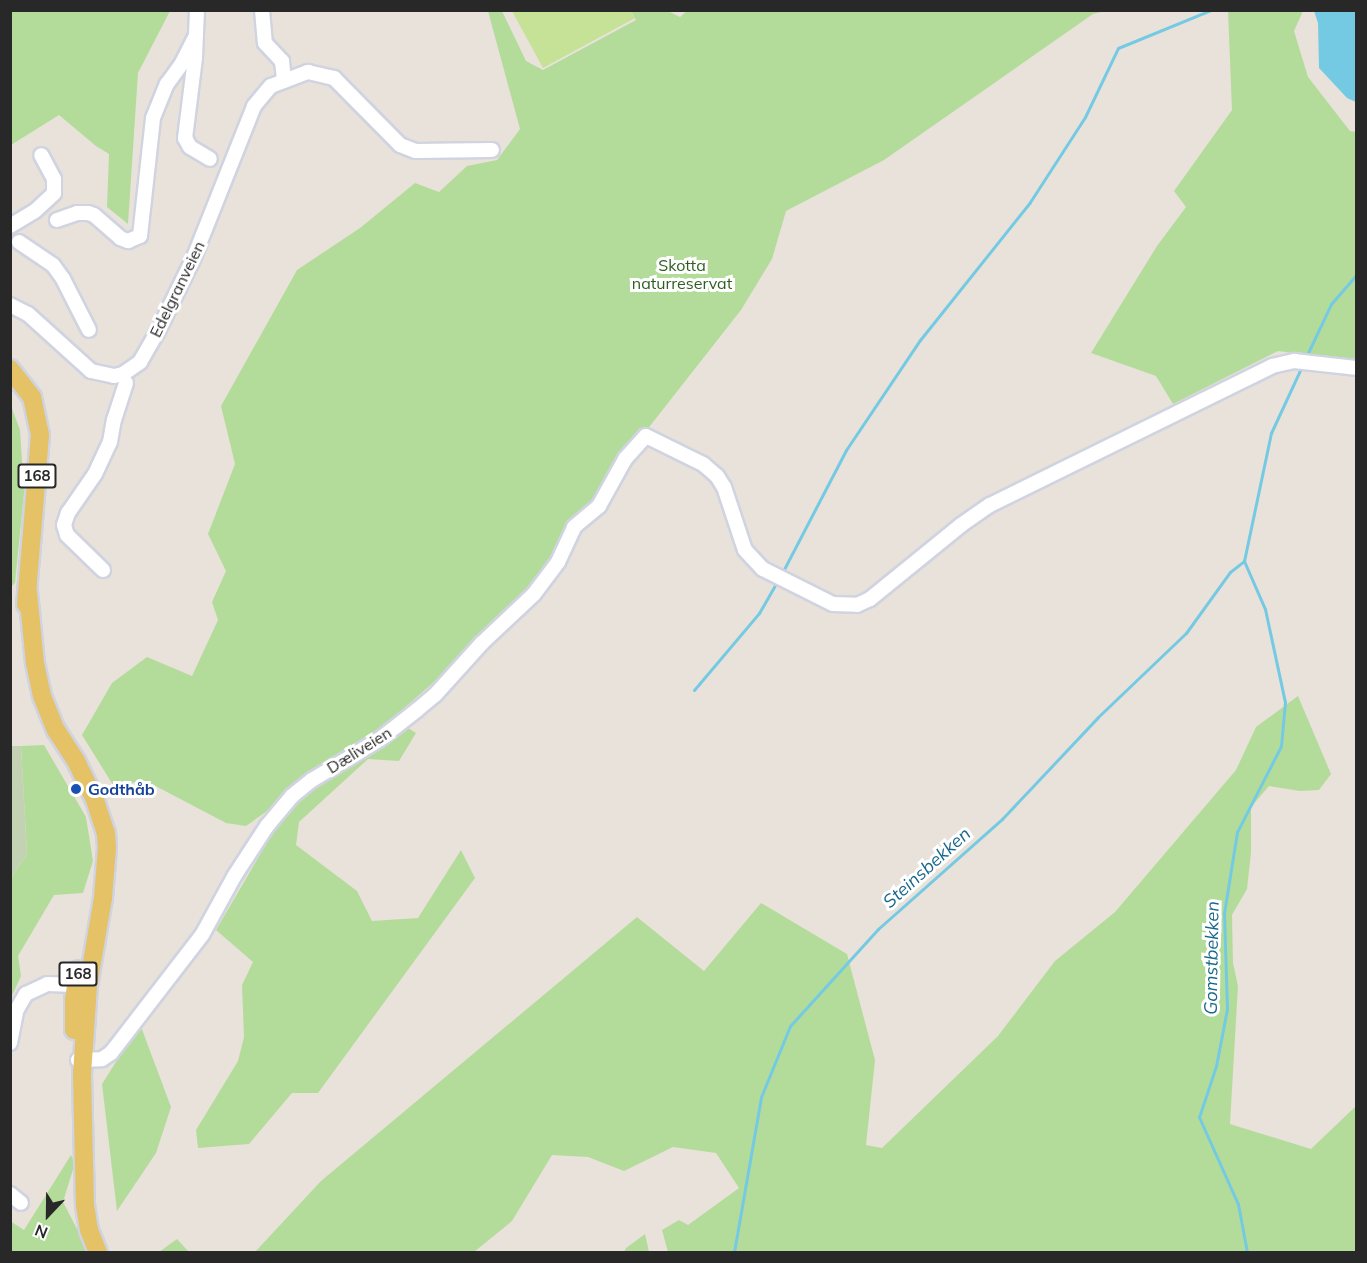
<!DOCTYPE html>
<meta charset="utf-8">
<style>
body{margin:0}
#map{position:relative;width:1367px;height:1263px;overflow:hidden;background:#e9e2da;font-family:Mulish,sans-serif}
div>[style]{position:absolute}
.green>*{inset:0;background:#b3dc9b}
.cemetery>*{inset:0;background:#c3d2b3}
.pitch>*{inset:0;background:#c5e297}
.water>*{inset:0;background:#75cae3}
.stream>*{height:3px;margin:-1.5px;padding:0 1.5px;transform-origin:1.5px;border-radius:1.5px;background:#75cae3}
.roads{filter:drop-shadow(2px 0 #d0d3e0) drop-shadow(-2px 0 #d0d3e0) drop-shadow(0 2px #d0d3e0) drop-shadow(0 -2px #d0d3e0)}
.minor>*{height:14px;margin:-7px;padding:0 7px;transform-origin:7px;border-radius:7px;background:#fff}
.major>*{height:18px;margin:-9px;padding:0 9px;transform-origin:9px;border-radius:9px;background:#e4c265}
.dots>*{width:16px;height:16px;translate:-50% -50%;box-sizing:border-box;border:3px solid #fff;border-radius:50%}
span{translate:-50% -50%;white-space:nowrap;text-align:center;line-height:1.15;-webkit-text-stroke:6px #fff;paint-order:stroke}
.shield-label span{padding:2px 4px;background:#fff;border:2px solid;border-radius:4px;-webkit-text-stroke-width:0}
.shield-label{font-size:15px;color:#282828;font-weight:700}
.park-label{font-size:16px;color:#2e5e1f}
.street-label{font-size:16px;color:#282828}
.transit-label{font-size:16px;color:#164399;font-weight:700}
.left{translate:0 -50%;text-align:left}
.water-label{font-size:18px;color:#18688c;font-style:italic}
.frame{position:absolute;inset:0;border:12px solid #282828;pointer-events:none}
.north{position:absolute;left:18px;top:1185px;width:60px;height:60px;-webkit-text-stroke:4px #fff;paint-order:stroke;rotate:202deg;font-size:16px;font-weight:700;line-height:24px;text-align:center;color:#282828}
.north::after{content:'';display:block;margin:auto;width:21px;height:27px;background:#282828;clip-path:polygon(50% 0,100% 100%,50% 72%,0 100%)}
</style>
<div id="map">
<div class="green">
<div style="clip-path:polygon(11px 10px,170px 11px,138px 73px,128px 224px,107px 207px,109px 154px,96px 146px,59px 115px,11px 145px)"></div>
<div style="clip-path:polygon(688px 10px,1105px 11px,1093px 14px,884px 160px,786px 211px,772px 259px,741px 310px,566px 533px,520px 606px,368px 740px,246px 826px,226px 823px,146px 781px,113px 785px,82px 735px,112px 683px,147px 657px,192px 676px,218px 620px,212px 602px,226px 571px,208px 534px,235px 464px,221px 406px,297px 270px,360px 228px,415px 183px,439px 192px,467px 166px,497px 160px,520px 129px,488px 11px,502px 11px,526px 61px,543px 70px,636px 20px,631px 11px,668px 11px,680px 17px)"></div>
<div style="clip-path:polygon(1228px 11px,1303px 11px,1294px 31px,1308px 77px,1350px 131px,1356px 132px,1356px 361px,1278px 351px,1173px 404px,1156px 376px,1091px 353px,1157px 246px,1186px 207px,1174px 191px,1232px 110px)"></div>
<div style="clip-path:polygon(10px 403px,20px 430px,24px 492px,28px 453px,15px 583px,11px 587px)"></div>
<div style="clip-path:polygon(1298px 696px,1331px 774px,1319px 790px,1300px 791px,1269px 786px,1251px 807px,1251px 853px,1247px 889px,1232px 915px,1233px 963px,1238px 986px,1230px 1124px,1311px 1149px,1356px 1106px,1356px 1252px,668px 1252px,662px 1230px,679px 1220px,688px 1225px,739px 1188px,716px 1153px,673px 1147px,624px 1171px,588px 1157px,552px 1155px,512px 1221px,474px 1252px,255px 1252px,321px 1181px,637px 917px,704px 971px,761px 903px,847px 954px,875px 1060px,866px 1145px,882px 1148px,998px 1036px,1055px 961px,1115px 912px,1236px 770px,1256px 727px)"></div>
<div style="clip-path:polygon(402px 724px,416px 733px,399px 761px,368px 759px,299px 822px,296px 845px,357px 891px,372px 921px,418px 918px,461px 850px,475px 878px,318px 1093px,292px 1093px,249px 1144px,198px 1148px,196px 1130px,238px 1061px,244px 1037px,242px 985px,253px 962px,216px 930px,272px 834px,299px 800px)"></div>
<div style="clip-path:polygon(44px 745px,86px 817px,93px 861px,83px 893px,54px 895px,18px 956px,21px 976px,11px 998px,11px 878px,27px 854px,21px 746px)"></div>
<div style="clip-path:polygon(140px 1024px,171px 1107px,156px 1153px,117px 1211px,102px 1084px)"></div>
<div style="clip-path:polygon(71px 1155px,75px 1163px,63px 1202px,89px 1252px,11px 1252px,10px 1221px,24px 1230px)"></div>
<div style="clip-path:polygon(645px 1234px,649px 1252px,624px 1252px,626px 1248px)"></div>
<div style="clip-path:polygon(177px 1239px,189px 1252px,159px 1252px)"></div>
</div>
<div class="cemetery">
<div style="clip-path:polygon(11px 746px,21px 746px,27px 854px,11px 878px)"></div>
</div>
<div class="pitch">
<div style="clip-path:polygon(512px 11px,631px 11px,635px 18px,543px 68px)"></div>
</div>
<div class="water">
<div style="clip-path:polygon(1314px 11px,1356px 11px,1356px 102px,1347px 98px,1319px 68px,1318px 23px)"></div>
</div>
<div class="stream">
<div style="left:1306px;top:357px;width:59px;rotate:-64.7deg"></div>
<div style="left:1331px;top:304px;width:38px;rotate:-49deg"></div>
<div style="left:1244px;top:561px;width:52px;rotate:66.4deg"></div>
<div style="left:1265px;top:609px;width:95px;rotate:77.9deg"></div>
<div style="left:1285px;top:702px;width:44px;rotate:95.2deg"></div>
<div style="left:1281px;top:746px;width:97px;rotate:117.1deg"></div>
<div style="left:1237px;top:832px;width:82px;rotate:99.1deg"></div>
<div style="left:1224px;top:913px;width:96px;rotate:88.2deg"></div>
<div style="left:1227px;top:1009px;width:58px;rotate:100.9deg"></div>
<div style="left:1216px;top:1066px;width:54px;rotate:108.4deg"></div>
<div style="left:1199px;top:1117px;width:95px;rotate:65.9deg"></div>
<div style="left:1238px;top:1204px;width:49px;rotate:79.4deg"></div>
<div style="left:1244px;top:561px;width:131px;rotate:-78.1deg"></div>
<div style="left:1271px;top:433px;width:74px;rotate:-65.2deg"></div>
<div style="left:782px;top:573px;width:139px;rotate:-62.5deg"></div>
<div style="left:846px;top:450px;width:133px;rotate:-56.1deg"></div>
<div style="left:920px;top:340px;width:176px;rotate:-51.4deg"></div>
<div style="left:1030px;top:202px;width:101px;rotate:-57.1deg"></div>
<div style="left:1085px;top:117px;width:76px;rotate:-64.4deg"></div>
<div style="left:1118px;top:48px;width:100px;rotate:-22.2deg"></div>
<div style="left:694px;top:690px;width:101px;rotate:-49.8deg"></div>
<div style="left:759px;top:613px;width:36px;rotate:-60deg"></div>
<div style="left:734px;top:1252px;width:157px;rotate:-80.1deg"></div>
<div style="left:761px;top:1097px;width:77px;rotate:-67.8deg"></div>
<div style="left:790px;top:1026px;width:131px;rotate:-47.8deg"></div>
<div style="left:878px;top:929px;width:166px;rotate:-41.6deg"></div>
<div style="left:1002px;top:819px;width:140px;rotate:-46.7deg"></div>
<div style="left:1098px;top:717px;width:122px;rotate:-43.7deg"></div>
<div style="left:1186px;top:633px;width:75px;rotate:-54.2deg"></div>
<div style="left:1230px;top:572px;width:18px;rotate:-38deg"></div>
</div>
<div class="roads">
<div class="minor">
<div style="left:197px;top:10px;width:48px;rotate:92.4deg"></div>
<div style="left:195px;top:58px;width:81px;rotate:97.1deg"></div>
<div style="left:185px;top:138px;width:10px;rotate:61deg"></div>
<div style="left:190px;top:147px;width:23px;rotate:31deg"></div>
<div style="left:262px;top:10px;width:33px;rotate:85deg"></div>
<div style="left:265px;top:43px;width:25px;rotate:47deg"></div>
<div style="left:282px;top:61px;width:20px;rotate:84deg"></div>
<div style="left:57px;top:220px;width:21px;rotate:-19deg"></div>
<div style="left:77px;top:213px;width:11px"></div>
<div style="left:88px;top:213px;width:6px;rotate:18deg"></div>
<div style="left:94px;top:215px;width:35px;rotate:41deg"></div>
<div style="left:120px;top:238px;width:9px;rotate:21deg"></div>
<div style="left:128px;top:241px;width:13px;rotate:-23deg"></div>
<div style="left:140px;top:236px;width:119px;rotate:-83.7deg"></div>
<div style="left:153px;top:118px;width:37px;rotate:-68deg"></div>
<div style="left:167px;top:84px;width:26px;rotate:-54deg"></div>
<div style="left:182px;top:63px;width:30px;rotate:-63deg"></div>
<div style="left:10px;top:226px;width:29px;rotate:-31deg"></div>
<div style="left:35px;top:211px;width:26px;rotate:-43deg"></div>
<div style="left:54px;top:193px;width:14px;rotate:-90deg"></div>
<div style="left:54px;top:179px;width:27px;rotate:-118deg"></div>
<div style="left:19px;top:242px;width:41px;rotate:34.1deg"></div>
<div style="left:53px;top:265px;width:17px;rotate:54deg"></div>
<div style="left:63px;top:279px;width:57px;rotate:63deg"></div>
<div style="left:10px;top:305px;width:20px;rotate:27deg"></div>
<div style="left:28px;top:314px;width:85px;rotate:42.1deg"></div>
<div style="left:91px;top:371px;width:24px;rotate:12deg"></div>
<div style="left:114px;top:376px;width:9px;rotate:-13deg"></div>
<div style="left:123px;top:374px;width:21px;rotate:-35deg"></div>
<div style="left:140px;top:362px;width:34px;rotate:-60deg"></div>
<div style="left:157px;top:333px;width:85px;rotate:-64deg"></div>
<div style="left:194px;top:257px;width:162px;rotate:-68.3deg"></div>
<div style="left:254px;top:106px;width:26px;rotate:-50deg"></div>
<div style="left:271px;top:86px;width:40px;rotate:-21deg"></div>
<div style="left:308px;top:72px;width:27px;rotate:13deg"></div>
<div style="left:334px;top:78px;width:94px;rotate:45.4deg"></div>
<div style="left:400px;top:145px;width:17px;rotate:21deg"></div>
<div style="left:416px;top:151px;width:76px;rotate:-0.8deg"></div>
<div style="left:103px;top:570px;width:50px;rotate:-135.8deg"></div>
<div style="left:67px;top:535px;width:10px;rotate:-107deg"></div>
<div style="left:64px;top:525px;width:13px;rotate:-72deg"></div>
<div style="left:68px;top:513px;width:47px;rotate:-55.3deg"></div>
<div style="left:95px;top:474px;width:35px;rotate:-65deg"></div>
<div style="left:110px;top:442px;width:22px;rotate:-80deg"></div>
<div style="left:114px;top:420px;width:39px;rotate:-72deg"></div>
<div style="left:10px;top:1043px;width:33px;rotate:-79deg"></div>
<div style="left:16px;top:1011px;width:20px;rotate:-60deg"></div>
<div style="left:26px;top:994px;width:23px;rotate:-25deg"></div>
<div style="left:47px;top:984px;width:36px;rotate:2deg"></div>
<div style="left:78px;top:1060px;width:24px;rotate:-2deg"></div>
<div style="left:102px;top:1059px;width:11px;rotate:-34deg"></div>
<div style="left:111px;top:1053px;width:149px;rotate:-52.4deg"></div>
<div style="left:202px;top:935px;width:68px;rotate:-61.2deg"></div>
<div style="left:235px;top:875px;width:59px;rotate:-56.9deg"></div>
<div style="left:267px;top:826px;width:39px;rotate:-50deg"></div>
<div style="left:292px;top:796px;width:26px;rotate:-39deg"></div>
<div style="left:312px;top:780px;width:79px;rotate:-31.1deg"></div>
<div style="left:380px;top:739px;width:47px;rotate:-38.1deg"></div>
<div style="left:417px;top:710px;width:23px;rotate:-40deg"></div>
<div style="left:435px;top:695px;width:70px;rotate:-47.9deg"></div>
<div style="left:482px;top:643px;width:71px;rotate:-43.3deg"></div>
<div style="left:534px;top:594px;width:40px;rotate:-53deg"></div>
<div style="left:558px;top:562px;width:38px;rotate:-65deg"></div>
<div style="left:574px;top:527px;width:33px;rotate:-40deg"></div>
<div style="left:599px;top:506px;width:54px;rotate:-61deg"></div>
<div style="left:625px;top:459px;width:31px;rotate:-48deg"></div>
<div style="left:646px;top:436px;width:64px;rotate:26.2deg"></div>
<div style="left:703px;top:464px;width:18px;rotate:41deg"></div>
<div style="left:717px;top:476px;width:13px;rotate:58deg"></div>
<div style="left:724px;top:487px;width:66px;rotate:71.6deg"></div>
<div style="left:745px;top:550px;width:26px;rotate:47deg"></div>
<div style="left:763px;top:569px;width:78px;rotate:26.6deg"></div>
<div style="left:833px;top:604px;width:24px;rotate:2deg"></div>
<div style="left:857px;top:605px;width:14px;rotate:-25deg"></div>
<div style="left:870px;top:599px;width:117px;rotate:-39.1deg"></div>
<div style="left:961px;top:525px;width:35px;rotate:-35deg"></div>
<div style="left:990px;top:505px;width:314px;rotate:-26.2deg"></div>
<div style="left:1272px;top:366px;width:23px;rotate:-13deg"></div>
<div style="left:1294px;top:361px;width:62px;rotate:6.4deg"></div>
<div style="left:10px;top:1194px;width:14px;rotate:39deg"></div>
</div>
<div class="major">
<div style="left:10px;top:369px;width:36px;rotate:52deg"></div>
<div style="left:32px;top:397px;width:39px;rotate:78deg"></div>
<div style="left:40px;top:435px;width:170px;rotate:94.7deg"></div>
<div style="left:28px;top:592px;width:71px;rotate:84.4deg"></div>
<div style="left:35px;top:663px;width:34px;rotate:78deg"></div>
<div style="left:42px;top:696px;width:37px;rotate:68deg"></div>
<div style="left:56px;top:730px;width:37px;rotate:57deg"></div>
<div style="left:76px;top:761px;width:43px;rotate:64deg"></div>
<div style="left:95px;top:800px;width:35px;rotate:72deg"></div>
<div style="left:106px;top:833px;width:15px;rotate:86deg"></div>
<div style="left:107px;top:848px;width:50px;rotate:94.6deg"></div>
<div style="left:103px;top:898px;width:89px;rotate:99.7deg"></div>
<div style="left:88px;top:986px;width:89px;rotate:93.9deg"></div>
<div style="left:82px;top:1075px;width:130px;rotate:88.7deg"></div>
<div style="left:85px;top:1205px;width:25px;rotate:81deg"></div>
<div style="left:89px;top:1230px;width:24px;rotate:68deg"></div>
<div style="left:74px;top:1030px;width:30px;rotate:-90deg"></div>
<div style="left:74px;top:1000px;width:30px;rotate:-82deg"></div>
</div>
</div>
<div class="dots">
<div style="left:76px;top:789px;background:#1a4fb4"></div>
</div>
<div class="shield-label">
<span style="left:37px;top:476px">168</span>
<span style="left:78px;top:974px">168</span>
</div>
<div class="park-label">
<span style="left:682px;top:274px">Skotta<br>naturreservat</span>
</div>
<div class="street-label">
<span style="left:177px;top:289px;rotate:-64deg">Edelgranveien</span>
<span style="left:359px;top:750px;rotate:-32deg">Dæliveien</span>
</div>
<div class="transit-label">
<span class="left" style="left:88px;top:789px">Godthåb</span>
</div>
<div class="water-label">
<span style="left:927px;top:868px;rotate:-42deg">Steinsbekken</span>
<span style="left:1212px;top:958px;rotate:-89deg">Gomstbekken</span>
</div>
<div class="frame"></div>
<div class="north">N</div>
</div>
